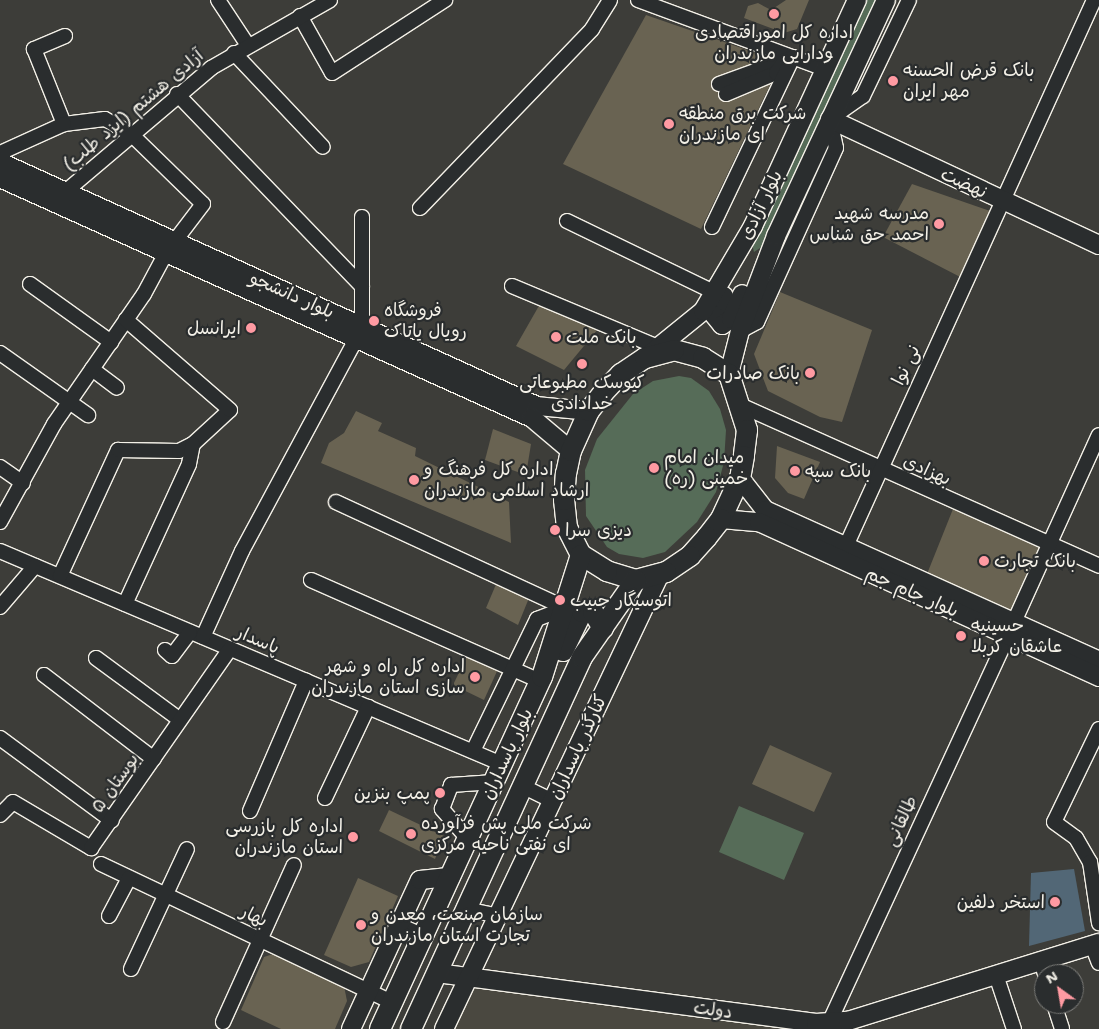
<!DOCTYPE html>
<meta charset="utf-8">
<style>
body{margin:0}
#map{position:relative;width:1099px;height:1029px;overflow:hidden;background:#3d3d39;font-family:"Shantell Sans","Playpen Sans Arabic",sans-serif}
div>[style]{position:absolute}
.built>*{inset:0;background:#4a4840}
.green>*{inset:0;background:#566c58}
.water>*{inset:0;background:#526776}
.building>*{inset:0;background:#696352}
.roads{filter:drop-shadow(1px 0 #f4f1e8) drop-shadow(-1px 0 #f4f1e8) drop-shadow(0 1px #f4f1e8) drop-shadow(0 -1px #f4f1e8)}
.minor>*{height:14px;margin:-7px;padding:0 7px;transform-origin:7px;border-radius:7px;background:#2a2d2e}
.major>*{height:18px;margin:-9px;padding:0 9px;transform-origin:9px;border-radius:9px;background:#2a2d2e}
.highway>*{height:20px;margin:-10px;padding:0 10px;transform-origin:10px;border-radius:10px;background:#2a2d2e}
.dots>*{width:14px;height:14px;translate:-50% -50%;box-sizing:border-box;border:2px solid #2a2d2e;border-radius:50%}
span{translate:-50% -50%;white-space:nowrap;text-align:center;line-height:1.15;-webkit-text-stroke:4.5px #2a2d2e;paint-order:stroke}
.poi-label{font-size:18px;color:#f4f1e8}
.left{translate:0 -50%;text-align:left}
.right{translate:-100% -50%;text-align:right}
.street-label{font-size:18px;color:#f4f1e8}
.north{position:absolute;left:1034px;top:964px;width:50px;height:50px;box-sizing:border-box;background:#2a2d2e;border:1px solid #7b7b78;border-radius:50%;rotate:328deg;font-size:14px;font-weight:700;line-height:20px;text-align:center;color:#f4f1e8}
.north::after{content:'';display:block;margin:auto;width:18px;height:22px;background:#ff9aa2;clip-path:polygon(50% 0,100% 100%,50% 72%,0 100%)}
</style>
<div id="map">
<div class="built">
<div style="clip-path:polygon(468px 977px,848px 1021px,859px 1029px,444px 1029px)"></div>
</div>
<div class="green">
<div style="clip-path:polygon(862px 0,878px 0,763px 246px,754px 252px,752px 244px)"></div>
<div style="clip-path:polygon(679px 376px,691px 378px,709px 391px,720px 409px,726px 430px,724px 462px,716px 492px,697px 522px,665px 552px,643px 558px,619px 554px,607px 547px,586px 516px,585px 470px,597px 439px,633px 394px,653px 381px)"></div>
<div style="clip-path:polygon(739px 806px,804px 833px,784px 880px,719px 852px)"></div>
</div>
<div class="water">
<div style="clip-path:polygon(1074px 869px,1085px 931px,1029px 946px,1031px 873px)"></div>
</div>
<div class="building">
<div style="clip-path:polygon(786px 0,809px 0,797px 29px,784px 33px,744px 18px,748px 6px,758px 3px,771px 10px)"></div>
<div style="clip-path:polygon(646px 15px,756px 53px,771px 83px,701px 229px,563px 164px)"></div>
<div style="clip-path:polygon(912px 184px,993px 212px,966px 280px,883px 237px)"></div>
<div style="clip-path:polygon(780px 292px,872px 330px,842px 422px,820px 417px,768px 391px,754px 354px)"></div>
<div style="clip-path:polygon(540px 304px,598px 329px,564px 370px,516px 346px)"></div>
<div style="clip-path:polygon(356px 411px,382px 423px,378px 431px,416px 448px,415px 456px,509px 502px,511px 543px,321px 463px,329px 443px,344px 433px)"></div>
<div style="clip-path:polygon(493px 429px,531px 444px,526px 475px,485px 460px)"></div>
<div style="clip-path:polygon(777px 446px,820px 462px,804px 499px,788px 493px,775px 478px)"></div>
<div style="clip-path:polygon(953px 509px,1040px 548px,1011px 614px,927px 574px)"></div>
<div style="clip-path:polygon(497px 582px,529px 598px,518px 625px,486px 608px)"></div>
<div style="clip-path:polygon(467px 656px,498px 669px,484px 700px,453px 685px)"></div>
<div style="clip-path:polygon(770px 745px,832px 773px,814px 812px,752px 784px)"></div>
<div style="clip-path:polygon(389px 810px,444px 836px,435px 859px,379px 831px)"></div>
<div style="clip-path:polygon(358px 878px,398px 896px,369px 962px,351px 967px,324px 955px)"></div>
<div style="clip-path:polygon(273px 954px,344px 986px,347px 1001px,335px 1029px,281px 1029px,241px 1010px,264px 957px)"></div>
</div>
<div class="roads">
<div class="minor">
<div style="left:218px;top:0;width:53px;rotate:56.6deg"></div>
<div style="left:638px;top:0;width:199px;rotate:20.3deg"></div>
<div style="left:300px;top:16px;width:65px;rotate:60.7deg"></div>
<div style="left:332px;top:73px;width:135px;rotate:-32.9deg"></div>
<div style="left:65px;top:36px;width:34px;rotate:157deg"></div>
<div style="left:34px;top:49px;width:81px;rotate:68.2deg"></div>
<div style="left:64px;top:124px;width:41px;rotate:-7deg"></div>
<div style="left:105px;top:119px;width:30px;rotate:30deg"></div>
<div style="left:131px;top:134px;width:100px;rotate:44.2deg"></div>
<div style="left:203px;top:204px;width:48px;rotate:127.3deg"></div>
<div style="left:234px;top:53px;width:129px;rotate:46.6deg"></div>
<div style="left:719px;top:84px;width:79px;rotate:-20deg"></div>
<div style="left:177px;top:94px;width:267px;rotate:46.1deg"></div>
<div style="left:726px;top:94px;width:54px;rotate:-22.8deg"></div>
<div style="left:776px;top:73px;width:14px;rotate:-54deg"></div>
<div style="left:0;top:153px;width:70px;rotate:-24.4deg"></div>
<div style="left:65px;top:192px;width:192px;rotate:-40.3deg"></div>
<div style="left:211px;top:68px;width:137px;rotate:-29.7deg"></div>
<div style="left:420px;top:208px;width:248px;rotate:-46.1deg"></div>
<div style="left:592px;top:29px;width:34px;rotate:-58deg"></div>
<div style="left:362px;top:217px;width:110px;rotate:90deg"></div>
<div style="left:567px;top:221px;width:163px;rotate:25.8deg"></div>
<div style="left:712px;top:227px;width:188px;rotate:-64.5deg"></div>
<div style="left:30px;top:284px;width:100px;rotate:35.6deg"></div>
<div style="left:512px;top:286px;width:158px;rotate:22.7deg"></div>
<div style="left:740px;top:331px;width:19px;rotate:-28deg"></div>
<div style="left:757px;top:322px;width:191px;rotate:-65.6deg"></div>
<div style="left:836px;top:148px;width:30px;rotate:-102deg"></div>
<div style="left:830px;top:119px;width:40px;rotate:-34.9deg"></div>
<div style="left:863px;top:96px;width:106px;rotate:-64.4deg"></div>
<div style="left:0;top:353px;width:108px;rotate:35.2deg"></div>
<div style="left:92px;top:369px;width:31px;rotate:37deg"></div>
<div style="left:742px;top:406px;width:391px;rotate:24.1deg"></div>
<div style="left:0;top:467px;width:28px;rotate:35deg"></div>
<div style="left:336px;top:502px;width:252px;rotate:24.8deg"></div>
<div style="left:0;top:522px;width:112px;rotate:-61.1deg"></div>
<div style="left:54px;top:424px;width:158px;rotate:-55.3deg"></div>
<div style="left:144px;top:294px;width:47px;rotate:-61.8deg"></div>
<div style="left:846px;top:546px;width:600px;rotate:-65.57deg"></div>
<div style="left:0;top:551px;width:545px;rotate:22.99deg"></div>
<div style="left:60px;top:576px;width:139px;rotate:-65.3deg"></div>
<div style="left:118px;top:450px;width:61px;rotate:0.9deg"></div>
<div style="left:179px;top:451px;width:16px;rotate:-27deg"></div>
<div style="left:193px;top:444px;width:50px;rotate:-42.6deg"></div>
<div style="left:230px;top:410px;width:138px;rotate:-139.1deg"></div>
<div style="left:311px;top:580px;width:250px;rotate:23.8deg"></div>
<div style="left:125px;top:604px;width:154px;rotate:-65.4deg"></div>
<div style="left:189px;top:464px;width:20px;rotate:-79deg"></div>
<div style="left:0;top:607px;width:54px;rotate:-49.5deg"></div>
<div style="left:1014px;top:622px;width:205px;rotate:-65.6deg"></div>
<div style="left:203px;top:637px;width:94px;rotate:-65.6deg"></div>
<div style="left:242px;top:551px;width:241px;rotate:-61.7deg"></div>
<div style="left:165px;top:650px;width:9px;rotate:41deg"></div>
<div style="left:172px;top:656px;width:30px;rotate:-53deg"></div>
<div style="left:96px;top:658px;width:104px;rotate:36.4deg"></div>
<div style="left:44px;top:675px;width:138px;rotate:37.4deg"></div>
<div style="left:1099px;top:729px;width:103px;rotate:115.8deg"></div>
<div style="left:1054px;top:822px;width:27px;rotate:36deg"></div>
<div style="left:1076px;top:838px;width:28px;rotate:60deg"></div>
<div style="left:1090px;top:862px;width:62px;rotate:81.6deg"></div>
<div style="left:0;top:738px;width:139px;rotate:36.5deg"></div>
<div style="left:473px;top:751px;width:147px;rotate:-64.1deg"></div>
<div style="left:537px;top:619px;width:30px;rotate:-21deg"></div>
<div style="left:522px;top:786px;width:34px;rotate:26deg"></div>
<div style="left:325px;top:798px;width:101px;rotate:-64.7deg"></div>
<div style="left:250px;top:811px;width:142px;rotate:-66.7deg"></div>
<div style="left:0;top:815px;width:18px;rotate:-45deg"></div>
<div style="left:13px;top:802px;width:91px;rotate:30.5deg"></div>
<div style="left:91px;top:848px;width:243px;rotate:-55.1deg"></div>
<div style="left:468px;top:839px;width:40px;rotate:-131deg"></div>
<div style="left:442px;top:809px;width:26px;rotate:-69deg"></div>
<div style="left:451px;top:785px;width:43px;rotate:-4deg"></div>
<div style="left:101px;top:864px;width:322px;rotate:25.4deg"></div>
<div style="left:466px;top:909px;width:33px;rotate:12deg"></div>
<div style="left:109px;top:916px;width:43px;rotate:-62.2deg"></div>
<div style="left:399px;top:925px;width:24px;rotate:24deg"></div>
<div style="left:1092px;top:945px;width:19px;rotate:69deg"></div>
<div style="left:1041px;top:961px;width:14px;rotate:73deg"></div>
<div style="left:131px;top:969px;width:132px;rotate:-65deg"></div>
<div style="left:996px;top:975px;width:57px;rotate:71.6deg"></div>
<div style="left:1054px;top:1004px;width:26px;rotate:72deg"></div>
<div style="left:223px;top:1022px;width:172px;rotate:-65.7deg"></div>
<div style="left:829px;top:1023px;width:427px;rotate:-65.2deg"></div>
</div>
<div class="major">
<div style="left:830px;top:119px;width:297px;rotate:25.1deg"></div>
<div style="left:0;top:162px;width:590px;rotate:24.44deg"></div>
<div style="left:537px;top:406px;width:52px;rotate:5.5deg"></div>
<div style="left:0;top:178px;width:584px;rotate:24.28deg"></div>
<div style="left:532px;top:418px;width:51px;rotate:40.2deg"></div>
<div style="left:724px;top:296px;width:21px;rotate:118deg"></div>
<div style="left:714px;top:315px;width:13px;rotate:51deg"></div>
<div style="left:722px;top:325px;width:11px;rotate:-34deg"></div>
<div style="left:731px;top:319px;width:27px;rotate:-66deg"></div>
<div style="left:645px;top:358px;width:75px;rotate:-39deg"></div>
<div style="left:703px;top:311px;width:99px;rotate:-59.5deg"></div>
<div style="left:753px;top:226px;width:249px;rotate:-65.3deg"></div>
<div style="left:729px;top:374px;width:44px;rotate:-75.7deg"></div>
<div style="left:740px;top:331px;width:102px;rotate:-69.2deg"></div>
<div style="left:776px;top:236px;width:260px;rotate:-65deg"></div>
<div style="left:740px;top:478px;width:41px;rotate:52deg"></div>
<div style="left:765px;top:510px;width:367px;rotate:24.3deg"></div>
<div style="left:721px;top:519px;width:38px;rotate:5deg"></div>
<div style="left:759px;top:522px;width:374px;rotate:24.5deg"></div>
<div style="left:437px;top:973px;width:382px;rotate:7.5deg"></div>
<div style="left:816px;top:1023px;width:32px;rotate:-4deg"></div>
<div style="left:848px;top:1021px;width:263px;rotate:-17.3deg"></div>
<div style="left:351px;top:1029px;width:164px;rotate:-65.2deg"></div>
<div style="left:420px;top:880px;width:31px;rotate:-6deg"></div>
<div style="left:444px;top:1029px;width:504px;rotate:-64.61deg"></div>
</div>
<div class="highway">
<div style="left:674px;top:350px;width:30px;rotate:15deg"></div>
<div style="left:703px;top:358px;width:31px;rotate:32deg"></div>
<div style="left:729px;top:374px;width:59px;rotate:72.2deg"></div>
<div style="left:747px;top:430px;width:26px;rotate:97deg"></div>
<div style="left:744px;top:456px;width:22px;rotate:100deg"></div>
<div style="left:740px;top:478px;width:45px;rotate:114.9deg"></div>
<div style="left:721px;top:519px;width:23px;rotate:128deg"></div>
<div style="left:707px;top:537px;width:25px;rotate:132deg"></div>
<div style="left:690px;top:556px;width:29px;rotate:146deg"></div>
<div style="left:666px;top:572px;width:31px;rotate:165deg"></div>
<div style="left:636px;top:580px;width:30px;rotate:-163deg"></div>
<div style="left:607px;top:571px;width:31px;rotate:-148deg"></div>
<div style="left:581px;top:555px;width:30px;rotate:-117deg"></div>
<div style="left:567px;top:528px;width:28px;rotate:-96deg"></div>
<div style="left:564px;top:500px;width:26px;rotate:-86deg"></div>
<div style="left:566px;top:474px;width:24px;rotate:-78deg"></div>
<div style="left:571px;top:451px;width:44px;rotate:-65.8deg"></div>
<div style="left:589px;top:411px;width:23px;rotate:-52deg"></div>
<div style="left:603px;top:393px;width:26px;rotate:-47deg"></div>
<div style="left:621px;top:374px;width:29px;rotate:-34deg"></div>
<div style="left:645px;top:358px;width:30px;rotate:-15deg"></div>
<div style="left:563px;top:651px;width:43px;rotate:-64deg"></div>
<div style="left:582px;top:612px;width:11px"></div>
<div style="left:593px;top:612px;width:19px;rotate:58deg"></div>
<div style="left:380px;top:1029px;width:387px;rotate:-65.3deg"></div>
<div style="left:542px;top:677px;width:128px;rotate:-72.3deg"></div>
<div style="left:411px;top:1029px;width:409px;rotate:-65.3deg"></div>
<div style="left:582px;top:657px;width:94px;rotate:-55deg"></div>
</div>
</div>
<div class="dots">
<div style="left:774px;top:14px;background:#ff9aa2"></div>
<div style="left:893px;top:81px;background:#ff9aa2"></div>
<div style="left:669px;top:124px;background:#ff9aa2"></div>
<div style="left:939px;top:224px;background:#ff9aa2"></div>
<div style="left:374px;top:321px;background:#ff9aa2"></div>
<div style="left:251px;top:328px;background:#ff9aa2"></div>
<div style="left:556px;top:337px;background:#ff9aa2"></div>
<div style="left:582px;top:364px;background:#ff9aa2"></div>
<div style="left:810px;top:373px;background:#ff9aa2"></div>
<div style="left:654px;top:468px;background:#ff9aa2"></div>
<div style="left:795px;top:471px;background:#ff9aa2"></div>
<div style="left:414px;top:480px;background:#ff9aa2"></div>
<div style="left:555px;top:530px;background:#ff9aa2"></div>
<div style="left:984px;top:561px;background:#ff9aa2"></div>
<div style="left:560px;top:600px;background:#ff9aa2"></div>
<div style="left:961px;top:636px;background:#ff9aa2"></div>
<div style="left:475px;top:677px;background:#ff9aa2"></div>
<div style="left:440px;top:793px;background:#ff9aa2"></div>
<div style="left:411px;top:834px;background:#ff9aa2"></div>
<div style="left:353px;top:837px;background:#ff9aa2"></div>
<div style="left:1055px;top:902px;background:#ff9aa2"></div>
<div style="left:361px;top:925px;background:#ff9aa2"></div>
</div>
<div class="poi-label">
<span style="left:774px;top:43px">اداره کل اموراقتصادی<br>ودارایی مازندران</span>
<span class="left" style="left:903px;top:81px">بانک قرض الحسنه<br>مهر ایران</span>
<span class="left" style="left:679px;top:124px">شرکت برق منطقه<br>ای مازندران</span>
<span class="right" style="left:929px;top:224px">مدرسه شهید<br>احمد حق شناس</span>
<span class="left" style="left:384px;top:321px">فروشگاه<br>رویال یاتاک</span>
<span class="right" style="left:241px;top:328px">ایرانسل</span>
<span class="left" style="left:566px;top:337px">بانک ملت</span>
<span class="right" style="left:800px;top:373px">بانک صادرات</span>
<span style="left:582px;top:393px">کیوسک مطبوعاتی<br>خدادادی</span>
<span class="left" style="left:664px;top:468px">میدان امام<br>خمینی (ره)</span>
<span class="left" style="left:424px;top:480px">اداره کل فرهنگ و<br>ارشاد اسلامی مازندران</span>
<span class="left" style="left:805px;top:471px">بانک سپه</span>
<span class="left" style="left:565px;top:530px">دیزی سرا</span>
<span class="left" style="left:994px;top:561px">بانک تجارت</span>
<span class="left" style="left:570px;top:600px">اتوسیگار حبیب</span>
<span class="left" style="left:971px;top:636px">حسینیه<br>عاشقان کربلا</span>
<span class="right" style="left:465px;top:677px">اداره کل راه و شهر<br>سازی استان مازندران</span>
<span class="right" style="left:430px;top:793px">پمپ بنزین</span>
<span class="left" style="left:421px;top:834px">شرکت ملی پش فرآورده<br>ای نفتی ناحیه مرکزی</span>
<span class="right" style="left:343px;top:837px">اداره کل بازرسی<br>استان مازندران</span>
<span class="right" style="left:1045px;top:902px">استخر دلفین</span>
<span class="left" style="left:371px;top:925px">سازمان صنعت، معدن و<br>تجارت استان مازندران</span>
</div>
<div class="street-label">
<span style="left:133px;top:110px;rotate:-40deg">آزادی هشتم (ایزد طلب)</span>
<span style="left:964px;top:183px;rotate:25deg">نهضت</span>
<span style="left:761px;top:205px;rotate:-64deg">بلوار آزادی</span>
<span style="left:292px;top:295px;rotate:24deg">بلوار دانشجو</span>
<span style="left:906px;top:365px;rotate:-65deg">نی نوا</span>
<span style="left:927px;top:470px;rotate:24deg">بهزادی</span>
<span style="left:912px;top:592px;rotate:24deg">بلوار جام جم</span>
<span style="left:258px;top:640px;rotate:23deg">پاسدار</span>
<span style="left:578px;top:747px;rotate:-65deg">کنارگذر پاسداران</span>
<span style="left:507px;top:754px;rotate:-65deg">بلوار پاسداران</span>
<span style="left:115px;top:783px;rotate:-55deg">بوستان ۵</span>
<span style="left:901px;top:821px;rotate:-65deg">طالقانی</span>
<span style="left:254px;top:916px;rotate:25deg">بهار</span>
<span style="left:713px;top:1010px;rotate:8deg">دولت</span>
</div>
<div class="north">N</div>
</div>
